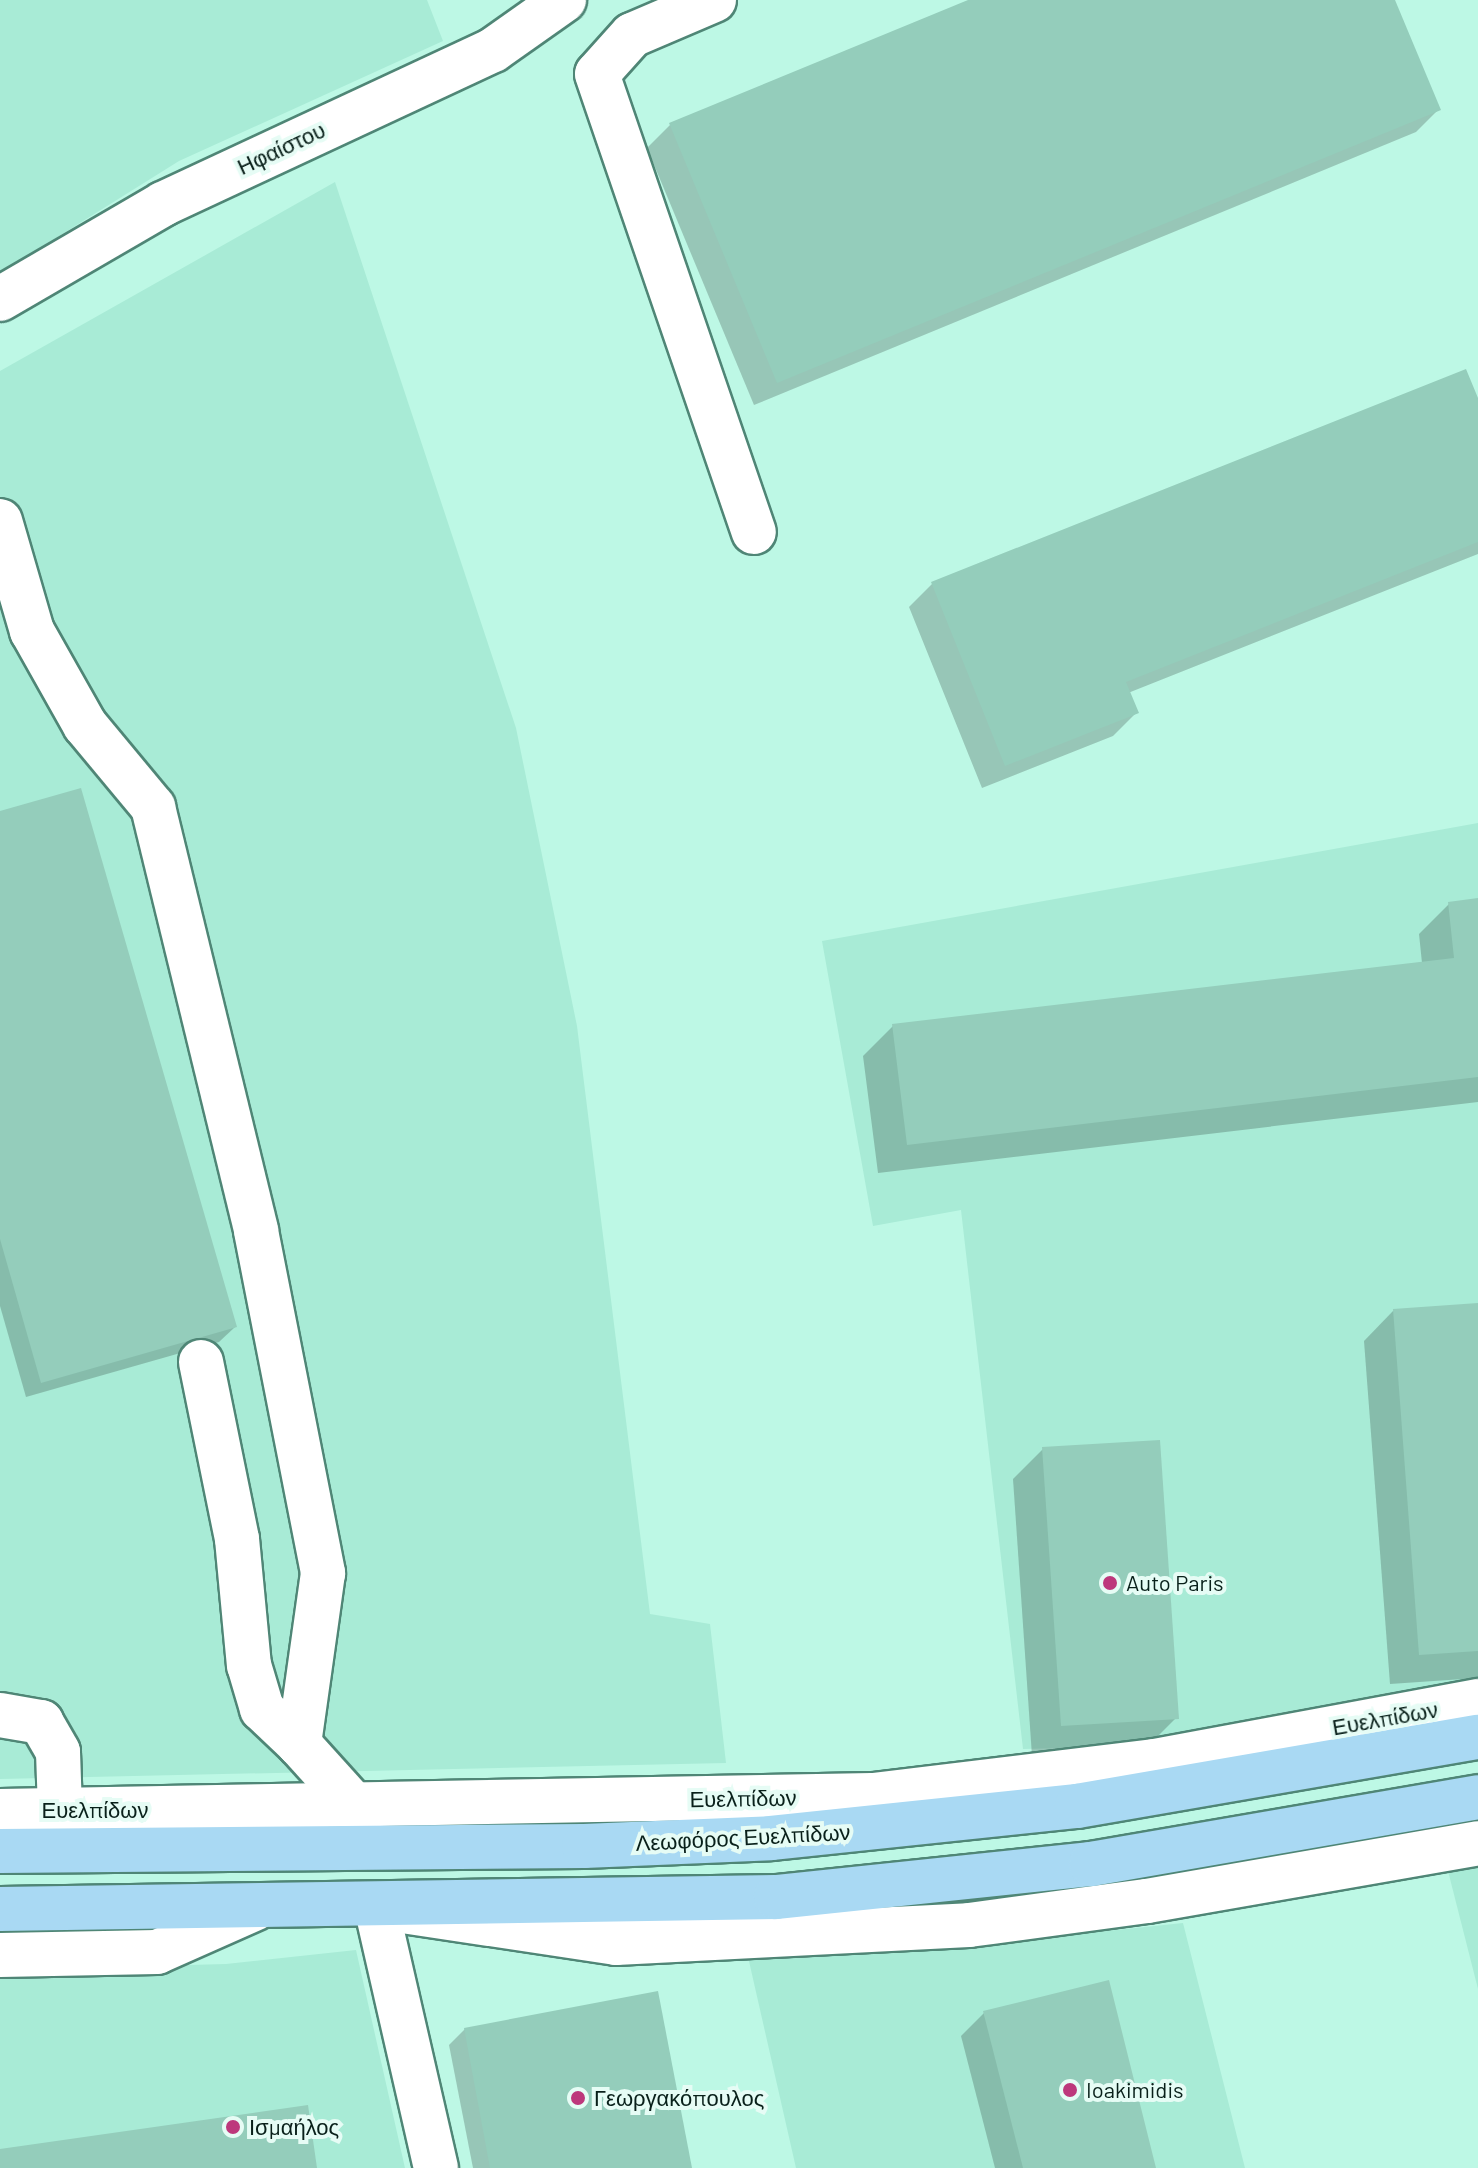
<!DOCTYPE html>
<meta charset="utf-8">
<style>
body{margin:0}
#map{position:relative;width:1478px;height:2168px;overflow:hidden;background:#bdf8e5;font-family:Barlow,sans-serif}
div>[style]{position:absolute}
.built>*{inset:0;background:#a8ebd6}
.shadow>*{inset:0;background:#0003}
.building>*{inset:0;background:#94cdbb}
.roads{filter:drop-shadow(2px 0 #4f8676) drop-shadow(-2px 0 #4f8676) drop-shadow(0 2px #4f8676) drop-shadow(0 -2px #4f8676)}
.minor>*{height:44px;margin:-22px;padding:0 22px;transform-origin:22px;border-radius:22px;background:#fff}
.major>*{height:44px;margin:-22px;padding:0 22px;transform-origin:22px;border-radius:22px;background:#a9d9f3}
.dots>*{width:22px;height:22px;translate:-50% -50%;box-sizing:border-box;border:4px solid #e6fcf5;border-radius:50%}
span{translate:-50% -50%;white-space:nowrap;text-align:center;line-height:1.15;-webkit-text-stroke:8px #e6fcf5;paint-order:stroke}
.street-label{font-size:22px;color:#09201a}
.poi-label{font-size:22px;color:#09201a}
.left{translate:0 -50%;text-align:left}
</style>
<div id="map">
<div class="built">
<div style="clip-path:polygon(0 0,427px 0,443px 41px,179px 161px,0 273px)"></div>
<div style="clip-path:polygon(335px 182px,516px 728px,577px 1026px,650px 1614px,710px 1624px,726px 1763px,0 1779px,0 371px)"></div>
<div style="clip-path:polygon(1478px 823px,1478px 1684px,1157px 1746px,1023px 1749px,961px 1210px,873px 1226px,822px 941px)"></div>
<div style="clip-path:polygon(1478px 1861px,1478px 1989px,1447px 1867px)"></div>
<div style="clip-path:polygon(1183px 1923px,1245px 2168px,796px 2168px,746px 1948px,946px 1948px)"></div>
<div style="clip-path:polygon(356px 1950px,405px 2168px,0 2168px,0 1970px,226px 1964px)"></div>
</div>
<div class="shadow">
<div style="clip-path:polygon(974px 0,1393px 0,1439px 109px,1416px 132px,754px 405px,647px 148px,670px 125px)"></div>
<div style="clip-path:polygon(1478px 403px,1478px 554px,1128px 693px,1136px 713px,1113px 736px,982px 788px,909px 607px,932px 584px)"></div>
<div style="clip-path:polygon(0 813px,235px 1327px,219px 1342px,26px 1397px,0 1306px)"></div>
<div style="clip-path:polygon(1478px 900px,1478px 1102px,878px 1173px,863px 1056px,893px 1026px,1422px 963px,1419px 934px,1449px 904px)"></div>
<div style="clip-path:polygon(1478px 1305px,1478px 1678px,1390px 1684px,1364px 1341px,1393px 1311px)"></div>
<div style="clip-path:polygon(1043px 1449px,1176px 1718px,1146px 1748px,1032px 1756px,1013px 1479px)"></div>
<div style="clip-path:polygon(984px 2013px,1154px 2168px,995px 2168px,961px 2036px)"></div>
<div style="clip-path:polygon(465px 2029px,690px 2168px,473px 2168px,449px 2045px)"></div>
</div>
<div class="building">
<div style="clip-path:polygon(968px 0,1395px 0,1441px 110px,777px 383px,669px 123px)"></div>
<div style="clip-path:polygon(1466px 369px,1478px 398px,1478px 542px,1126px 682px,1139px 713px,1005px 766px,931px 582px)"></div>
<div style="clip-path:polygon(81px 788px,237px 1327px,41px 1383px,0 1239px,0 811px)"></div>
<div style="clip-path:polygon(1478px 898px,1478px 1077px,907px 1145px,892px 1024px,1454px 958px,1448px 902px)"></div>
<div style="clip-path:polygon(1478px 1303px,1478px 1651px,1419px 1655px,1393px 1309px)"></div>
<div style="clip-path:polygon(1160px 1440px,1179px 1719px,1061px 1726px,1042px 1447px)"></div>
<div style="clip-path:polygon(1109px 1980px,1156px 2168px,1023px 2168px,983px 2011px)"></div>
<div style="clip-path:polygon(658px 1991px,692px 2168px,490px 2168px,464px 2028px)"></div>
<div style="clip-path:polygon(308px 2105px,317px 2168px,0 2168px,0 2149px)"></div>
</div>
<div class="roads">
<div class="minor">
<div style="left:714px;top:0;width:89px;rotate:156.9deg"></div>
<div style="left:632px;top:35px;width:52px;rotate:131.9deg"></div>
<div style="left:597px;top:74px;width:484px;rotate:71.1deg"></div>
<div style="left:0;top:299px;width:189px;rotate:-30.2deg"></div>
<div style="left:163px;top:204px;width:364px;rotate:-25deg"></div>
<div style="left:493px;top:50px;width:87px;rotate:-35.2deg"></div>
<div style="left:0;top:521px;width:115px;rotate:73.8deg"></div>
<div style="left:32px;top:631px;width:108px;rotate:60.6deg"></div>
<div style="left:85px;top:725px;width:107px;rotate:50.3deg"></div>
<div style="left:153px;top:807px;width:436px;rotate:76.3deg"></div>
<div style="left:256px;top:1231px;width:349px;rotate:78.9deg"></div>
<div style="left:323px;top:1573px;width:173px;rotate:98deg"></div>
<div style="left:299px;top:1744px;width:85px;rotate:47.9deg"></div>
<div style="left:201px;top:1362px;width:181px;rotate:78.5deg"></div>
<div style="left:237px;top:1539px;width:127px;rotate:84.6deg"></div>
<div style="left:249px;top:1665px;width:46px;rotate:73.5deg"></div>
<div style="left:262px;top:1709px;width:51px;rotate:43.4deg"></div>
<div style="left:0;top:1715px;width:42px;rotate:9.7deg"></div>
<div style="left:41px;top:1722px;width:34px;rotate:60deg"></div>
<div style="left:58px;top:1752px;width:58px;rotate:88deg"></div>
<div style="left:0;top:1811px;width:873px;rotate:-1.05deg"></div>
<div style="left:873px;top:1795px;width:283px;rotate:-6.9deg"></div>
<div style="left:1154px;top:1761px;width:330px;rotate:-10.5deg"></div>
<div style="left:0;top:1955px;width:157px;rotate:-1.1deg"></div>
<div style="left:157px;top:1952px;width:108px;rotate:-24deg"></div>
<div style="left:436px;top:2168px;width:268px;rotate:-102.9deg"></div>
<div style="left:376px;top:1907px;width:243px;rotate:8.5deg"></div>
<div style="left:616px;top:1943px;width:353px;rotate:-2.9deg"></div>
<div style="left:969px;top:1925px;width:180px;rotate:-7.7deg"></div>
<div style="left:1147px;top:1901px;width:336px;rotate:-9.9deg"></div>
</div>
<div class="major">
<div style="left:0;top:1851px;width:584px;rotate:-0.49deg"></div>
<div style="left:584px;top:1846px;width:187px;rotate:-2.4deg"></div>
<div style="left:771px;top:1838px;width:308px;rotate:-6deg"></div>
<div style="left:1077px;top:1806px;width:407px;rotate:-9.8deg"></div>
<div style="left:0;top:1909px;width:776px;rotate:-0.89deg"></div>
<div style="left:776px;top:1897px;width:317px;rotate:-6deg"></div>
<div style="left:1091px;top:1864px;width:393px;rotate:-9.8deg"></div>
</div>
</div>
<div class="dots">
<div style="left:1110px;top:1583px;background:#bd387c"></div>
<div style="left:1070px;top:2090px;background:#bd387c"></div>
<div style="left:578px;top:2098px;background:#bd387c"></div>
<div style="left:233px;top:2127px;background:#bd387c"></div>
</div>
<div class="street-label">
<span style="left:281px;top:148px;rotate:-25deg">Ηφαίστου</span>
<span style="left:1385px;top:1718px;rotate:-10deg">Ευελπίδων</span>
<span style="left:743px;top:1798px;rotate:-1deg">Ευελπίδων</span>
<span style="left:95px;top:1810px">Ευελπίδων</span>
<span style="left:743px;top:1837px;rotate:-3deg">Λεωφόρος Ευελπίδων</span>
</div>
<div class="poi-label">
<span class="left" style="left:1126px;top:1583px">Auto Paris</span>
<span class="left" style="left:1086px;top:2090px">Ioakimidis</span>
<span class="left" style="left:594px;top:2098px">Γεωργακόπουλος</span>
<span class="left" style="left:249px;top:2127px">Ισμαήλος</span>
</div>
</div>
